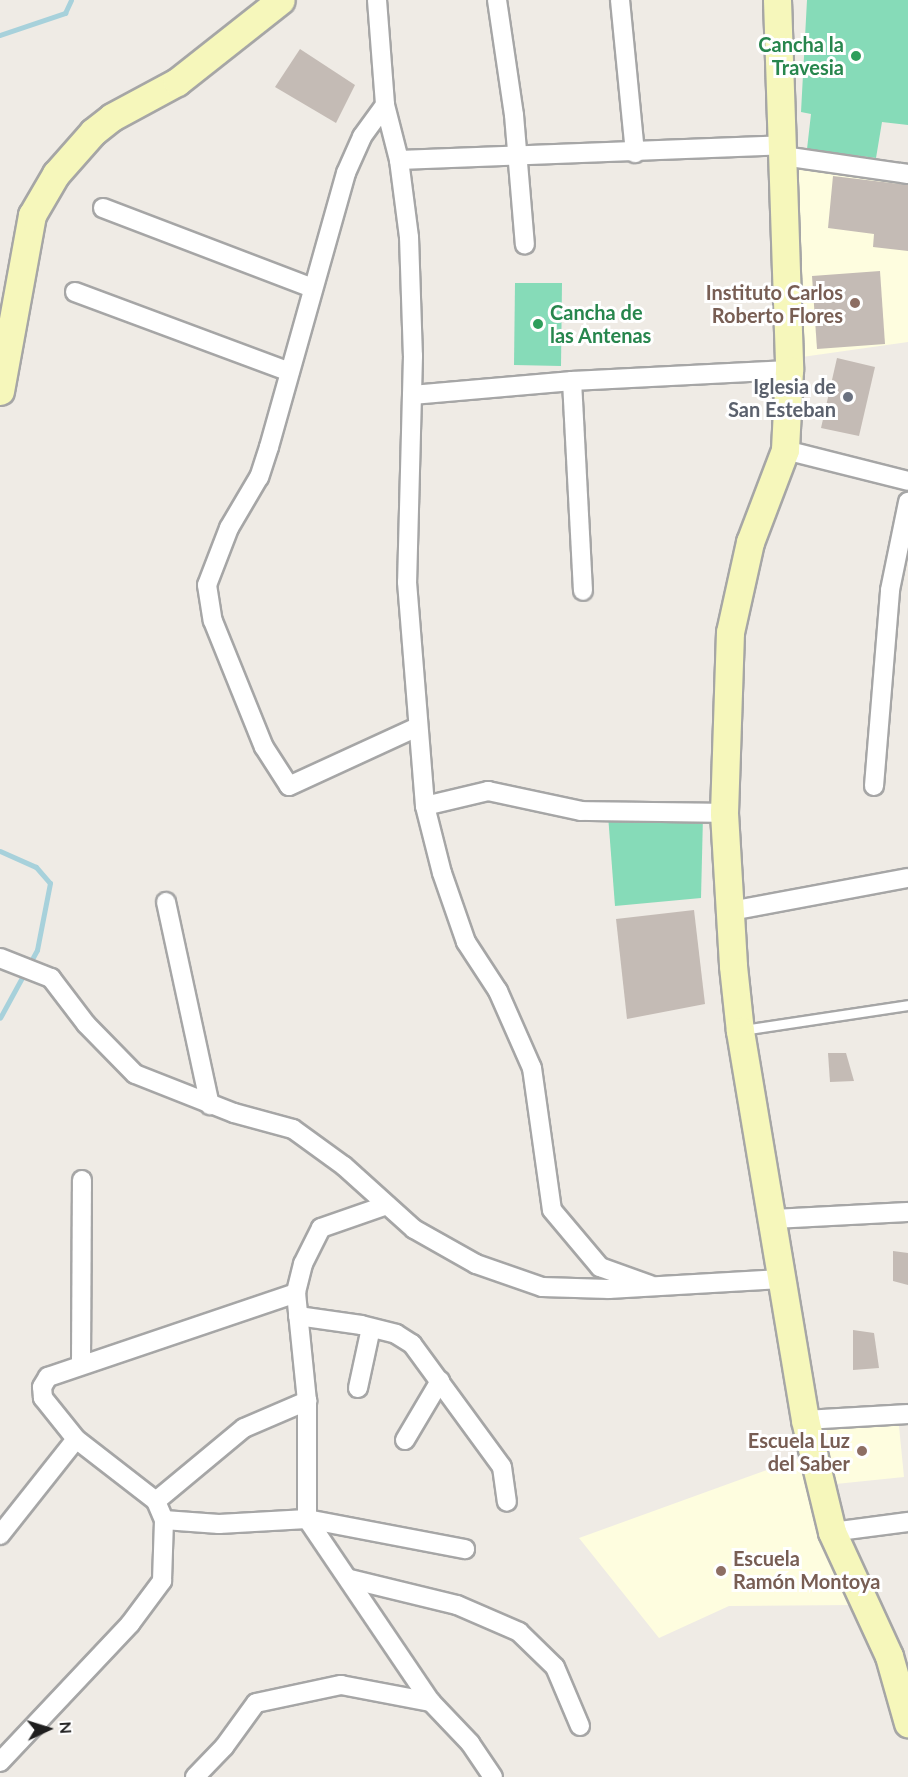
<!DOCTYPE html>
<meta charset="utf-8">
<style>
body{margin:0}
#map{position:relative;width:908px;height:1777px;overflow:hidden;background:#efebe5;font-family:Lato,sans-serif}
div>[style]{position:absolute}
.education>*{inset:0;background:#fefddf}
.pitch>*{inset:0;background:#86dbb8}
.stream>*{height:5px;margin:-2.5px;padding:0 2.5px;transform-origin:2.5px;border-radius:2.5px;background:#a7d1db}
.building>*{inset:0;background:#c4bbb5}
.roads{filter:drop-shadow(2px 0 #a6a6a6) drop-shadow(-2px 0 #a6a6a6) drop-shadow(0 2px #a6a6a6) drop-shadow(0 -2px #a6a6a6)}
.lane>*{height:9px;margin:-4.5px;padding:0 4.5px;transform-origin:4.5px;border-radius:4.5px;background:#fff}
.street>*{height:18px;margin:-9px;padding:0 9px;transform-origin:9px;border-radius:9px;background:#fff}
.secondary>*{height:27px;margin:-13.5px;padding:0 13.5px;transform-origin:13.5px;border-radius:13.5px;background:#f6f7bb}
.dots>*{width:16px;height:16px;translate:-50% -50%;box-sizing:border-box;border:3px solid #fff;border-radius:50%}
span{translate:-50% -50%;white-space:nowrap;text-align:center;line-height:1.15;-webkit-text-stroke:6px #fff;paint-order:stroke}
.leisure-label{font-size:20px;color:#27864d;font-weight:700}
.right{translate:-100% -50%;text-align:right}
.left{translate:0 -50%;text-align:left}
.education-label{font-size:20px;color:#785e54;font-weight:700}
.worship-label{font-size:20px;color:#5b616d;font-weight:700}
.north{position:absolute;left:18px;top:1699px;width:60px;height:60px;-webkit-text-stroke:4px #fff;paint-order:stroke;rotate:86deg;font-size:16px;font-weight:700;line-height:24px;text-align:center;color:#1f1f1f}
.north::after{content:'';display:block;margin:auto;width:21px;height:27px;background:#1f1f1f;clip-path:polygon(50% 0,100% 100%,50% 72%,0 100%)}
</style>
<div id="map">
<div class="education">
<div style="clip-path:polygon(794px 169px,908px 181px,908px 342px,802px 357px,801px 262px)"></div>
<div style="clip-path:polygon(898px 1416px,904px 1477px,826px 1485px,819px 1425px)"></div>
<div style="clip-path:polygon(803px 1457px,852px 1605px,729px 1606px,659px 1638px,579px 1538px)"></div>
</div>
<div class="pitch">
<div style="clip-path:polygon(807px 0,908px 0,908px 125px,882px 122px,876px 158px,807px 149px,811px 114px,801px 112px)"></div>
<div style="clip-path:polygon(515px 283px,562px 283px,561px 366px,514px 365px)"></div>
<div style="clip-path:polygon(608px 815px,703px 816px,701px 898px,615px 906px)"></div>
</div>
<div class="stream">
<div style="left:0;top:35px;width:69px;rotate:-18.7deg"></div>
<div style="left:65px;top:13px;width:14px;rotate:-65deg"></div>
<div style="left:0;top:851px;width:39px;rotate:24deg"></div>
<div style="left:36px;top:867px;width:21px;rotate:49deg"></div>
<div style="left:50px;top:883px;width:68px;rotate:101deg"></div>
<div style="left:37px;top:950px;width:77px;rotate:118.6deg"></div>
</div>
<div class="building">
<div style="clip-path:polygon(300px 49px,355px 85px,336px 123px,275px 87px)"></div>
<div style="clip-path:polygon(833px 176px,908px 185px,908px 251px,873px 247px,874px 234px,828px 228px)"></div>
<div style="clip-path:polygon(880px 271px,885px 344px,817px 349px,812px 276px)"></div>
<div style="clip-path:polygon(837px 358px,875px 367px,859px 436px,821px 428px)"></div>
<div style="clip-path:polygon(694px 910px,705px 1004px,627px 1019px,616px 919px)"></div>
<div style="clip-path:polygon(828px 1053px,846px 1053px,854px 1081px,830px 1082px)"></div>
<div style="clip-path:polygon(893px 1251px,908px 1253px,908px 1285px,893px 1281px)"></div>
<div style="clip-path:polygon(853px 1330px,874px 1333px,879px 1368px,853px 1370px)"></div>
</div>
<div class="roads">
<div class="lane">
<div style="left:743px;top:1030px;width:167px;rotate:-8.6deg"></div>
</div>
<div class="street">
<div style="left:377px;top:0;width:105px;rotate:85.6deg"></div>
<div style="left:385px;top:105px;width:57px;rotate:75.7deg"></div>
<div style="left:399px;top:160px;width:78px;rotate:82.6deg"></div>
<div style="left:409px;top:237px;width:119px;rotate:88.1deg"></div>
<div style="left:413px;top:356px;width:226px;rotate:91.5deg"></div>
<div style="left:407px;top:582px;width:225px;rotate:85.4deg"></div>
<div style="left:425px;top:806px;width:69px;rotate:75.8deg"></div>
<div style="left:442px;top:873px;width:73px;rotate:70.8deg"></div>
<div style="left:466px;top:942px;width:59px;rotate:56.9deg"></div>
<div style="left:498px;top:991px;width:84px;rotate:66.2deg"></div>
<div style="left:532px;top:1068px;width:143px;rotate:82deg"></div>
<div style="left:552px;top:1210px;width:75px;rotate:49.9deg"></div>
<div style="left:600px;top:1267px;width:53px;rotate:19.8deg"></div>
<div style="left:497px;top:0;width:116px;rotate:81.6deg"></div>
<div style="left:514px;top:115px;width:130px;rotate:85.2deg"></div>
<div style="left:620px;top:0;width:154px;rotate:84.4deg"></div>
<div style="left:385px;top:105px;width:39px;rotate:126deg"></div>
<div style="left:362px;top:137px;width:39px;rotate:114deg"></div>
<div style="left:346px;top:173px;width:285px;rotate:105.7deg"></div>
<div style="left:269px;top:447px;width:32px;rotate:108deg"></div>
<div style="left:259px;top:477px;width:59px;rotate:120.5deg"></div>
<div style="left:229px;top:528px;width:61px;rotate:111.1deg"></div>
<div style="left:207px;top:585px;width:36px;rotate:81deg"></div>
<div style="left:213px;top:621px;width:136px;rotate:68deg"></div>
<div style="left:264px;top:747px;width:46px;rotate:57.3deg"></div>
<div style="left:289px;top:786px;width:141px;rotate:-24.7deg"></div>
<div style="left:783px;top:156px;width:126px;rotate:8.2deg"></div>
<div style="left:399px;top:160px;width:384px;rotate:-2.2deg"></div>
<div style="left:103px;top:208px;width:225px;rotate:20.9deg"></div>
<div style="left:75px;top:292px;width:229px;rotate:20.4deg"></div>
<div style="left:572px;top:381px;width:210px;rotate:87deg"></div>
<div style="left:412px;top:395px;width:161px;rotate:-5deg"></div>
<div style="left:572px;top:381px;width:217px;rotate:-2.9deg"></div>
<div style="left:785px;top:450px;width:127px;rotate:14.1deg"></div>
<div style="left:874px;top:786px;width:197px;rotate:-85.3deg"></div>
<div style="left:890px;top:590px;width:90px;rotate:-78.4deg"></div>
<div style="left:425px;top:806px;width:65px;rotate:-13.4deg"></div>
<div style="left:488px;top:791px;width:95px;rotate:12.1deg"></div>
<div style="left:581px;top:811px;width:143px;rotate:0.8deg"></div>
<div style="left:166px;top:902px;width:208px;rotate:77.8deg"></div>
<div style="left:731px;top:911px;width:180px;rotate:-10.6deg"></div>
<div style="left:0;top:958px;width:55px;rotate:21.4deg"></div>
<div style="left:51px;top:978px;width:58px;rotate:52.7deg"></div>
<div style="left:86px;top:1024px;width:70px;rotate:45.6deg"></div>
<div style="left:135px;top:1074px;width:106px;rotate:21.5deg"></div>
<div style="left:234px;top:1113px;width:61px;rotate:15.2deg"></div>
<div style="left:293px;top:1129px;width:63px;rotate:36deg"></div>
<div style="left:344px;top:1166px;width:94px;rotate:42deg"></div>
<div style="left:414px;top:1229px;width:71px;rotate:29.4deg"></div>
<div style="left:476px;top:1264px;width:70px;rotate:19.2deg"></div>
<div style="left:542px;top:1287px;width:67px;rotate:1.7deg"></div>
<div style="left:609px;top:1289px;width:172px;rotate:-3.3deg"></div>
<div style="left:387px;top:1205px;width:70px;rotate:160.8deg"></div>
<div style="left:321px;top:1228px;width:40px;rotate:116.6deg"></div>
<div style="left:303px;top:1264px;width:30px;rotate:104deg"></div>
<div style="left:296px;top:1293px;width:109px;rotate:84.2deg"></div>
<div style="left:307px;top:1401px;width:118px;rotate:90deg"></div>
<div style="left:307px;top:1519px;width:221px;rotate:55.9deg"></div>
<div style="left:773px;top:1219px;width:135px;rotate:-3deg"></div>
<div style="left:298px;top:1316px;width:64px;rotate:8.1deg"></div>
<div style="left:361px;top:1325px;width:36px;rotate:14deg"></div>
<div style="left:396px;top:1334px;width:19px;rotate:32deg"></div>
<div style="left:412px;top:1344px;width:152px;rotate:53.8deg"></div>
<div style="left:502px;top:1467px;width:35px;rotate:82deg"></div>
<div style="left:81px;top:1365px;width:185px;rotate:-89.7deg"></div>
<div style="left:358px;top:1388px;width:61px;rotate:-77.8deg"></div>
<div style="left:805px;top:1420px;width:103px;rotate:-3.3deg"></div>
<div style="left:405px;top:1440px;width:69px;rotate:-59.3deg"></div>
<div style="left:156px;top:1501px;width:114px;rotate:-39.7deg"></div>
<div style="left:244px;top:1428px;width:69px;rotate:-23.2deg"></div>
<div style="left:164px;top:1520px;width:55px;rotate:4.2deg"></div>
<div style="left:219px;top:1524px;width:88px;rotate:-3.3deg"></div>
<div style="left:307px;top:1519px;width:161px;rotate:10.8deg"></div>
<div style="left:832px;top:1532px;width:77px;rotate:-7.5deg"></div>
<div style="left:0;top:1535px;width:122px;rotate:-51.6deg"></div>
<div style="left:350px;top:1579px;width:110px;rotate:13.7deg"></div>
<div style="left:457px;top:1605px;width:68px;rotate:23.5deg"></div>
<div style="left:519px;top:1632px;width:50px;rotate:44.2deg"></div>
<div style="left:555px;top:1667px;width:64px;rotate:67deg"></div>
<div style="left:0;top:1762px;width:190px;rotate:-46.7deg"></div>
<div style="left:130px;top:1624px;width:54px;rotate:-53.3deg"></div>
<div style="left:162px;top:1581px;width:61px;rotate:-88.1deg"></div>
<div style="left:164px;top:1520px;width:21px;rotate:-113deg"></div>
<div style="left:156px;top:1501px;width:101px;rotate:-142.2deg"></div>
<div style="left:76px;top:1439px;width:53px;rotate:-128.8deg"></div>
<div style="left:43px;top:1398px;width:11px;rotate:-95deg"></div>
<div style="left:42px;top:1387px;width:12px;rotate:-59deg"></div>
<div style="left:48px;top:1377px;width:262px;rotate:-18.7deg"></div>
<div style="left:195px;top:1777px;width:42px;rotate:-46deg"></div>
<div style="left:224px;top:1747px;width:54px;rotate:-54deg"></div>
<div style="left:256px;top:1703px;width:87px;rotate:-12deg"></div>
<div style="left:341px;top:1685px;width:92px;rotate:10.7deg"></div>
<div style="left:431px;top:1702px;width:57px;rotate:46.4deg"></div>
<div style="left:470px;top:1743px;width:41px;rotate:55.9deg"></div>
</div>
<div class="secondary">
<div style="left:777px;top:0;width:370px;rotate:88.1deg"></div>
<div style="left:789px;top:370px;width:80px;rotate:92.9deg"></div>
<div style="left:785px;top:450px;width:98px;rotate:110.8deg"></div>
<div style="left:750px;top:542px;width:92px;rotate:102.5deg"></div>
<div style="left:730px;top:632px;width:181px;rotate:91.9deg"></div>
<div style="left:724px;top:813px;width:153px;rotate:86.6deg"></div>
<div style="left:733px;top:966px;width:65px;rotate:83.9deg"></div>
<div style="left:740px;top:1031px;width:394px;rotate:80.5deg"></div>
<div style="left:805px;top:1420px;width:115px;rotate:76.4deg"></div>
<div style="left:832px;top:1532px;width:136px;rotate:65.3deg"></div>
<div style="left:889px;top:1656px;width:70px;rotate:74.2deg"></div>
<div style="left:0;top:391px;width:179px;rotate:-79.7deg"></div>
<div style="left:32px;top:215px;width:48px;rotate:-59.7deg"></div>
<div style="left:56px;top:174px;width:56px;rotate:-48.6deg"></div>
<div style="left:93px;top:132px;width:24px;rotate:-38deg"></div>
<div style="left:112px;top:117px;width:74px;rotate:-28.3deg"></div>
<div style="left:177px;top:82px;width:132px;rotate:-38.3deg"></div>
</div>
</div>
<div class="dots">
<div style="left:856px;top:56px;background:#2e9e5b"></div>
<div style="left:855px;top:303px;background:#8d6e63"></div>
<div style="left:538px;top:324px;background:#2e9e5b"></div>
<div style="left:848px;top:397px;background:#6b7280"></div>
<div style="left:862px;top:1451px;background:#8d6e63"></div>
<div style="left:721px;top:1571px;background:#8d6e63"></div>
</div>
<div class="leisure-label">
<span class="right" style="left:844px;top:56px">Cancha la<br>Travesia</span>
<span class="left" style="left:550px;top:324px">Cancha de<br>las Antenas</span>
</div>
<div class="education-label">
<span class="right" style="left:843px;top:304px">Instituto Carlos<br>Roberto Flores</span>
<span class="right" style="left:850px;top:1452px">Escuela Luz<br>del Saber</span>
<span class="left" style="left:733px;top:1570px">Escuela<br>Ramón Montoya</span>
</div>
<div class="worship-label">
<span class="right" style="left:836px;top:398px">Iglesia de<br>San Esteban</span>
</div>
<div class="north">N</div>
</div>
